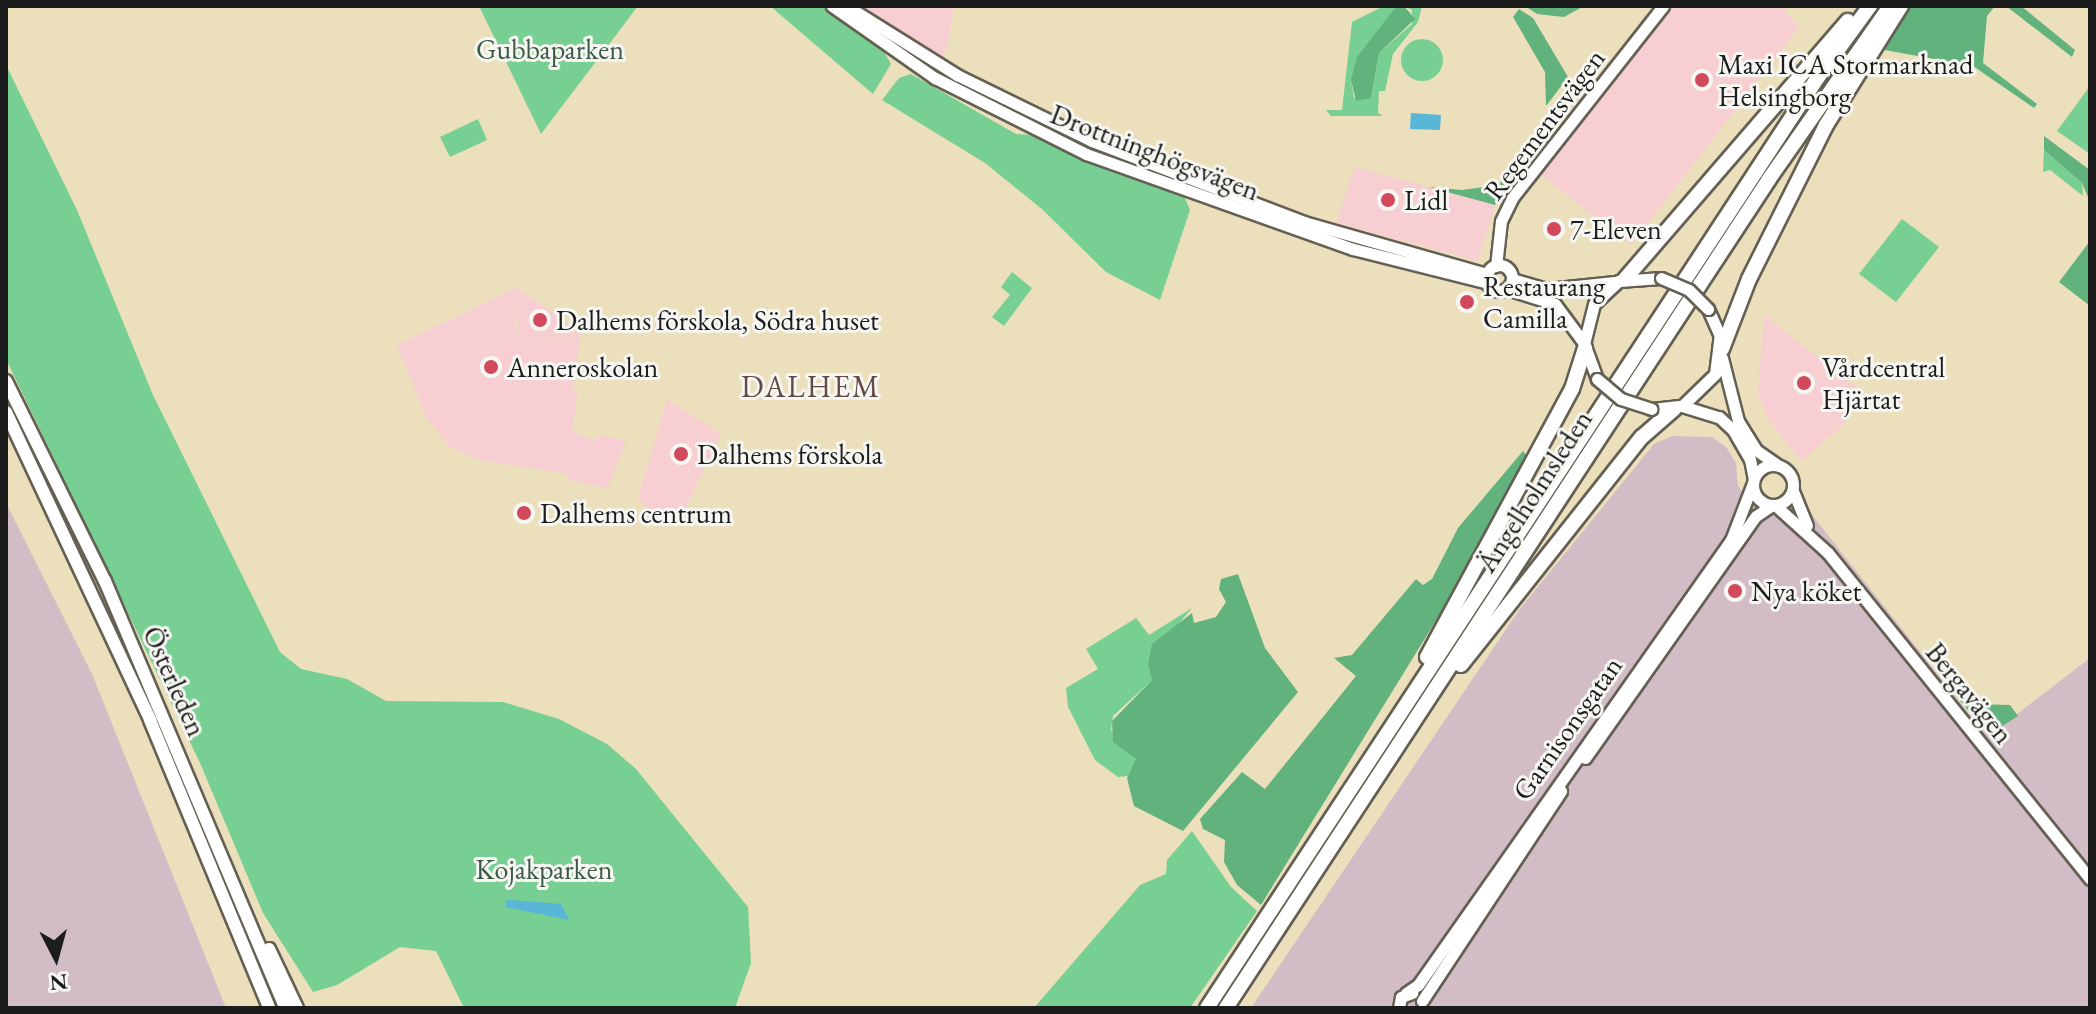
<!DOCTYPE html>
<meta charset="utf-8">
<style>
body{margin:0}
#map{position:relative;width:2096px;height:1014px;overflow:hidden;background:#ebdfbc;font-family:"EB Garamond",serif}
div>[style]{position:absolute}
.built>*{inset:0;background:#f7cfd2}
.industrial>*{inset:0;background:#d2bdc6}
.green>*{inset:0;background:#78cf93}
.round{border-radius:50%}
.forest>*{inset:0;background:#62b27d}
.water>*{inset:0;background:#59b6d7}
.roads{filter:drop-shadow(2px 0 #646054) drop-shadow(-2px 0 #646054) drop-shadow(0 2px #646054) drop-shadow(0 -2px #646054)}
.secondary>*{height:11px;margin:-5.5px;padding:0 5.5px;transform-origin:5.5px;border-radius:5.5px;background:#fff}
.secondary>.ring{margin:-5.5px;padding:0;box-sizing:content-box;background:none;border:11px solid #fff;border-radius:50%}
.primary>*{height:12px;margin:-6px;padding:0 6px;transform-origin:6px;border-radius:6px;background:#fff}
.highway>*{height:14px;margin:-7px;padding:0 7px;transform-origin:7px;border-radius:7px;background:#fff}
.bridges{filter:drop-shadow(2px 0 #646054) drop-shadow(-2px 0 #646054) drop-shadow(0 2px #646054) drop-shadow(0 -2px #646054)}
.secondary-bridge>*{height:11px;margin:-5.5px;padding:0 5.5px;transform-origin:5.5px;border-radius:5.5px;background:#fff}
.dots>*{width:22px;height:22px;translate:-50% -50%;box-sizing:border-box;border:4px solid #f6f6f2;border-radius:50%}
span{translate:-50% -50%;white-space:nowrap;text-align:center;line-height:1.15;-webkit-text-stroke:6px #f6f6f2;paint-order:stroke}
.park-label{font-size:28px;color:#3c5b46}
.poi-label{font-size:28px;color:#1c1c1c}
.left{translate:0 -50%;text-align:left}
.street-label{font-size:28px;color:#1c1c1c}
.neighbourhood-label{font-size:30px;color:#654947;letter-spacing:2px}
.frame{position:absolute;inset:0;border:8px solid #1c1c1c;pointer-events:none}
.north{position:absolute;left:16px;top:918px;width:80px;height:80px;-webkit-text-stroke:6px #f6f6f2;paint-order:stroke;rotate:174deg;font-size:22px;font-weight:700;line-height:32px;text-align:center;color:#1c1c1c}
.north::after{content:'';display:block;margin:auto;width:28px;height:36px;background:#1c1c1c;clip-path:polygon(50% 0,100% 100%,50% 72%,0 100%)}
</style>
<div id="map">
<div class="built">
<div style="clip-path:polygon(859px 6px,954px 6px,947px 49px,941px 59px)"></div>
<div style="clip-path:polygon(1669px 6px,1781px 6px,1799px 27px,1631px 245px,1537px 172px)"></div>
<div style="clip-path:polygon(1355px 167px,1495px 205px,1478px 261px,1336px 223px)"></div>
<div style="clip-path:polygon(517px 287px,521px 290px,515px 314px,516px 328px,519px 332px,516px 314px,522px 291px,573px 327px,571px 342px,521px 334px,571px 343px,575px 330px,581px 335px,572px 388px,578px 392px,572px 431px,596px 441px,598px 435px,626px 441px,608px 488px,568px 480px,568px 474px,479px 460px,450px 447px,426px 417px,397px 345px)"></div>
<div style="clip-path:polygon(1764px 315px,1866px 395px,1843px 425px,1801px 461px,1768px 419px,1758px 393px)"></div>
<div style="clip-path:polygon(667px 399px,721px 434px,679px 522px,650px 511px,638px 498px)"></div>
</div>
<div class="industrial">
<div style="clip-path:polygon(1672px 436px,1712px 437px,1726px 447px,1736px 463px,1738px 486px,1757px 511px,1774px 516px,1805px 506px,1973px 719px,1996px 730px,2090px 658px,2090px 1008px,1251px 1008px,1519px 610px,1654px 444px)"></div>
<div style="clip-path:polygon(6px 503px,92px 674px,226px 1008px,6px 1008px)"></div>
</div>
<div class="green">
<div style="clip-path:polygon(479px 6px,638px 6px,541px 134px)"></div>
<div style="clip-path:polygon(770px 6px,824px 6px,883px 50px,891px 64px,873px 94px)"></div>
<div style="clip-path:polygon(1384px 6px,1399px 6px,1370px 43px,1351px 80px,1354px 98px,1371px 98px,1379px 53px,1412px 24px,1412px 10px,1404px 6px,1422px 6px,1418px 22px,1393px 54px,1385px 91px,1379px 91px,1378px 113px,1383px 116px,1331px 116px,1326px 110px,1342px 110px,1352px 22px)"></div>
<div class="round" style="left:1401px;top:39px;width:42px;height:42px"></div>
<div style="clip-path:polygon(6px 65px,77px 210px,153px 395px,280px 652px,301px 669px,347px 679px,386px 701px,503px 702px,559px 719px,607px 744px,636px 769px,748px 907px,751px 963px,735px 1008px,464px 1008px,436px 951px,400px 947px,337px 985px,313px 992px,263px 913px,200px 763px,6px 359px)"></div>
<div style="clip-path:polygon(911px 74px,1016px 134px,1033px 135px,1184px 196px,1190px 210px,1160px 300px,1106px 272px,1043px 210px,985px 163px,882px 100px,899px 78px)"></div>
<div style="clip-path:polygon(2090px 86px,2090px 154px,2057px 131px)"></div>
<div style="clip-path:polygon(478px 119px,487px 140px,450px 157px,440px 137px)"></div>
<div style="clip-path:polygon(2044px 150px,2082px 183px,2083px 196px,2050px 170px,2043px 172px)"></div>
<div style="clip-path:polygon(1902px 219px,1939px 247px,1896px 302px,1859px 274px)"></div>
<div style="clip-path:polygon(1012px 272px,1032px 288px,1004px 326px,992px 317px,1010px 295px,1001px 287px)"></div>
<div style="clip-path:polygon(1192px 608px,1152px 655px,1148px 665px,1152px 680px,1113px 716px,1111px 730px,1137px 761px,1128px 776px,1118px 777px,1095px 760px,1068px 707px,1066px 688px,1098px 669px,1086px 649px,1136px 618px,1149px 635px)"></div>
<div style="clip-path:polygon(1192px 831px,1231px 887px,1257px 911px,1190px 1008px,1034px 1008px,1140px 885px,1166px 874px,1167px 860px)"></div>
</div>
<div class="forest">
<div style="clip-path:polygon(1404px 6px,1415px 19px,1379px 53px,1371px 98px,1356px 101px,1351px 80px,1357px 57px,1395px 8px)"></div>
<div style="clip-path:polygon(1525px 6px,1584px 6px,1564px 17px,1537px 14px)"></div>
<div style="clip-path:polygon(1911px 6px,1995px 6px,1987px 16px,1983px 63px,2037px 104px,2034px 108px,1973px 66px,1879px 49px)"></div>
<div style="clip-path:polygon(2006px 6px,2021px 6px,2075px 50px,2072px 57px)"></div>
<div style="clip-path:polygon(1519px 9px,1533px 18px,1568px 77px,1546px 106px,1545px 72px,1513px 17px)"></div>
<div style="clip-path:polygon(1544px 124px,1552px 129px,1521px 175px,1510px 170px,1513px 183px,1495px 205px,1429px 187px,1462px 190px,1499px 185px,1509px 169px,1534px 148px)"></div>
<div style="clip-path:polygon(2044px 136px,2090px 170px,2090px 202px,2082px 183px,2044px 150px)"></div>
<div style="clip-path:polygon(2090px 241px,2090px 306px,2059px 282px)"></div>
<div style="clip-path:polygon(1523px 451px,1526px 455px,1443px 609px,1261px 905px,1237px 885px,1224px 862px,1225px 840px,1203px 829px,1200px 819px,1242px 772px,1265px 789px,1356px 676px,1334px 658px,1352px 655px,1416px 579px,1423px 585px,1432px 579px,1458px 528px)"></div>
<div style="clip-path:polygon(1238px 574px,1265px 648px,1298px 692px,1183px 831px,1134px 806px,1127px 778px,1136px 759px,1113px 742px,1112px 721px,1152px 680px,1148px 665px,1152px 644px,1192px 613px,1194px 623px,1216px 617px,1226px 602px,1219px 589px,1221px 579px)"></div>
<div style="clip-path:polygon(1954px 687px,1976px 704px,2010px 705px,2018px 716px,1996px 730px,1983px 728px,1950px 689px)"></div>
</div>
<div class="water">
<div style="clip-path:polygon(1411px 113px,1441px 115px,1440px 130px,1410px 129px)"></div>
<div style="clip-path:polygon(512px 900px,561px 904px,569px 920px,506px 907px,505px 901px)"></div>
</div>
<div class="roads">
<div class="secondary">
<div style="left:832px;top:6px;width:126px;rotate:35deg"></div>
<div style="left:935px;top:78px;width:169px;rotate:26.7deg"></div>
<div style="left:1086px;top:154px;width:283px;rotate:19.6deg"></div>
<div style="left:1353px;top:249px;width:139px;rotate:14.1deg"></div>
<div style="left:847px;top:6px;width:130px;rotate:32.1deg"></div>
<div style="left:957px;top:75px;width:150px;rotate:26.1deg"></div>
<div style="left:1092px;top:141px;width:227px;rotate:20.9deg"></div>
<div style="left:1304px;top:222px;width:190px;rotate:15.9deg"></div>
<div class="ring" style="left:1486px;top:265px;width:15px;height:15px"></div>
<div style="left:1496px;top:266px;width:45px;rotate:-83.7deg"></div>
<div style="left:1501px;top:221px;width:25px;rotate:-64deg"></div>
<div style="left:1512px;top:198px;width:244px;rotate:-51.8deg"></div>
<div style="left:1512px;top:279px;width:36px;rotate:16deg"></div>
<div style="left:1547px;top:289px;width:68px;rotate:-5.9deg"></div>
<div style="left:1507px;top:289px;width:50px;rotate:17.4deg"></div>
<div style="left:1555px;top:304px;width:47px;rotate:53.6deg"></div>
<div style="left:1722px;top:358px;width:65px;rotate:75.7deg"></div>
<div style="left:1738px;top:421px;width:34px;rotate:58deg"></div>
<div style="left:1756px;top:450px;width:28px;rotate:35deg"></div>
<div style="left:1597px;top:379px;width:37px;rotate:-110deg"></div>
<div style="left:1584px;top:344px;width:41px;rotate:-76deg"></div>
<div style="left:1594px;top:304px;width:34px;rotate:-43deg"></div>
<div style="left:1619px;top:281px;width:42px;rotate:-4.1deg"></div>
<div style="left:1682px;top:406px;width:39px;rotate:17deg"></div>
<div style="left:1719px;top:417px;width:19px;rotate:43deg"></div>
<div style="left:1733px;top:430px;width:34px;rotate:60deg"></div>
<div style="left:1750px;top:459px;width:20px;rotate:79deg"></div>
<div style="left:1651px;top:409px;width:31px;rotate:-6deg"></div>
<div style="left:1682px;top:406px;width:46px;rotate:-44.1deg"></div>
<div style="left:1715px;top:374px;width:38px;rotate:-83deg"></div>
<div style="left:1720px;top:336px;width:30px;rotate:-114deg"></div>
<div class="ring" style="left:1753px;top:465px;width:29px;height:29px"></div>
<div style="left:1793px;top:491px;width:37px;rotate:68deg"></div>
<div style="left:1776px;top:506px;width:70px;rotate:42.1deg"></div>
<div style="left:1828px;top:553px;width:418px;rotate:51.2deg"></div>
<div style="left:1585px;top:758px;width:296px;rotate:-54.8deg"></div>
<div style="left:1756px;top:516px;width:18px;rotate:-34deg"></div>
<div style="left:1406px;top:993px;width:14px;rotate:-34deg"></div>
<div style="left:1418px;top:985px;width:544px;rotate:-54.88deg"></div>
<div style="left:1731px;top:540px;width:61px;rotate:-68.9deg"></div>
<div style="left:1422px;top:1001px;width:252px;rotate:-56.5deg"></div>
<div style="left:1399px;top:1008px;width:11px;rotate:-80deg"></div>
<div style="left:1401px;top:997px;width:12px;rotate:-20deg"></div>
</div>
<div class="primary">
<div style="left:6px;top:381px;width:223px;rotate:63.7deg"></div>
<div style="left:105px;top:581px;width:463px;rotate:67.1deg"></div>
<div style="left:6px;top:412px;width:340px;rotate:64.9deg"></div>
<div style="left:150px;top:720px;width:312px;rotate:67.5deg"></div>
<div style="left:269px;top:949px;width:65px;rotate:64.6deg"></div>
</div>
<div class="highway">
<div style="left:1625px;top:279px;width:341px;rotate:-49.2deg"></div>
<div style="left:1722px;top:349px;width:75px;rotate:-68.9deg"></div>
<div style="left:1749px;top:279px;width:172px;rotate:-63.4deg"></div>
<div style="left:1826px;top:125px;width:141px;rotate:-57.8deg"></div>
<div style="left:1427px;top:657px;width:305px;rotate:-61.6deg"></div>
<div style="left:1572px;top:389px;width:43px;rotate:-72.4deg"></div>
<div style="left:1461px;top:665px;width:291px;rotate:-51.6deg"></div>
<div style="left:1642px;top:437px;width:43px;rotate:-41.2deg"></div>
<div style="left:1207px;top:1008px;width:1114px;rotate:-56.72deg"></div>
<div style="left:1818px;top:77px;width:88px;rotate:-53.8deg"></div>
<div style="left:1226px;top:1008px;width:991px;rotate:-56.77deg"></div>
<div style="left:1769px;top:179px;width:211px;rotate:-55deg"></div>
</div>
</div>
<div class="bridges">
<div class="secondary-bridge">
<div style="left:1661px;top:278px;width:30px;rotate:23deg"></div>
<div style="left:1689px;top:290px;width:27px;rotate:45deg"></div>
<div style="left:1597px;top:379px;width:31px;rotate:40deg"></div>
<div style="left:1621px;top:399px;width:32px;rotate:18deg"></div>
</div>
</div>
<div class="dots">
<div style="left:1702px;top:80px;background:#d1495b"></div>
<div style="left:1388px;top:200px;background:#d1495b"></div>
<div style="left:1554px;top:229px;background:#d1495b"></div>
<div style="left:1467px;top:302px;background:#d1495b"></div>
<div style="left:540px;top:320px;background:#d1495b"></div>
<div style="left:491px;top:367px;background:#d1495b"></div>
<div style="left:1804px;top:383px;background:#d1495b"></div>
<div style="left:681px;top:454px;background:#d1495b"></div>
<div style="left:524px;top:513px;background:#d1495b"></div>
<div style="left:1735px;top:591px;background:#d1495b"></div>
</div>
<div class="park-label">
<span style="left:550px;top:49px">Gubbaparken</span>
<span style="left:544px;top:869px">Kojakparken</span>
</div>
<div class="poi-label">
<span class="left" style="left:1718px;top:80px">Maxi ICA Stormarknad<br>Helsingborg</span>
<span class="left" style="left:1404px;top:200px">Lidl</span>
<span class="left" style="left:1570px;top:229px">7-Eleven</span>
<span class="left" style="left:1483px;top:302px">Restaurang<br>Camilla</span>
<span class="left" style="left:556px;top:320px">Dalhems förskola, Södra huset</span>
<span class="left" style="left:507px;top:367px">Anneroskolan</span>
<span class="left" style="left:1822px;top:383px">Vårdcentral<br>Hjärtat</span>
<span class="left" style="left:697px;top:454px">Dalhems förskola</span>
<span class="left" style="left:540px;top:513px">Dalhems centrum</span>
<span class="left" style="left:1751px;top:591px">Nya köket</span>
</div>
<div class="street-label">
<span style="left:1544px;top:124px;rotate:-53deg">Regementsvägen</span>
<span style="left:1155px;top:152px;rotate:21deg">Drottninghögsvägen</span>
<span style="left:1534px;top:491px;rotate:-57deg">Ängelholmsleden</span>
<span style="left:175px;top:681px;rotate:66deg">Österleden</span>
<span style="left:1970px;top:693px;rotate:51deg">Bergavägen</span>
<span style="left:1567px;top:728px;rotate:-55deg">Garnisonsgatan</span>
</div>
<div class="neighbourhood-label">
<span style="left:811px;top:387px">DALHEM</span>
</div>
<div class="frame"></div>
<div class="north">N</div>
</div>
